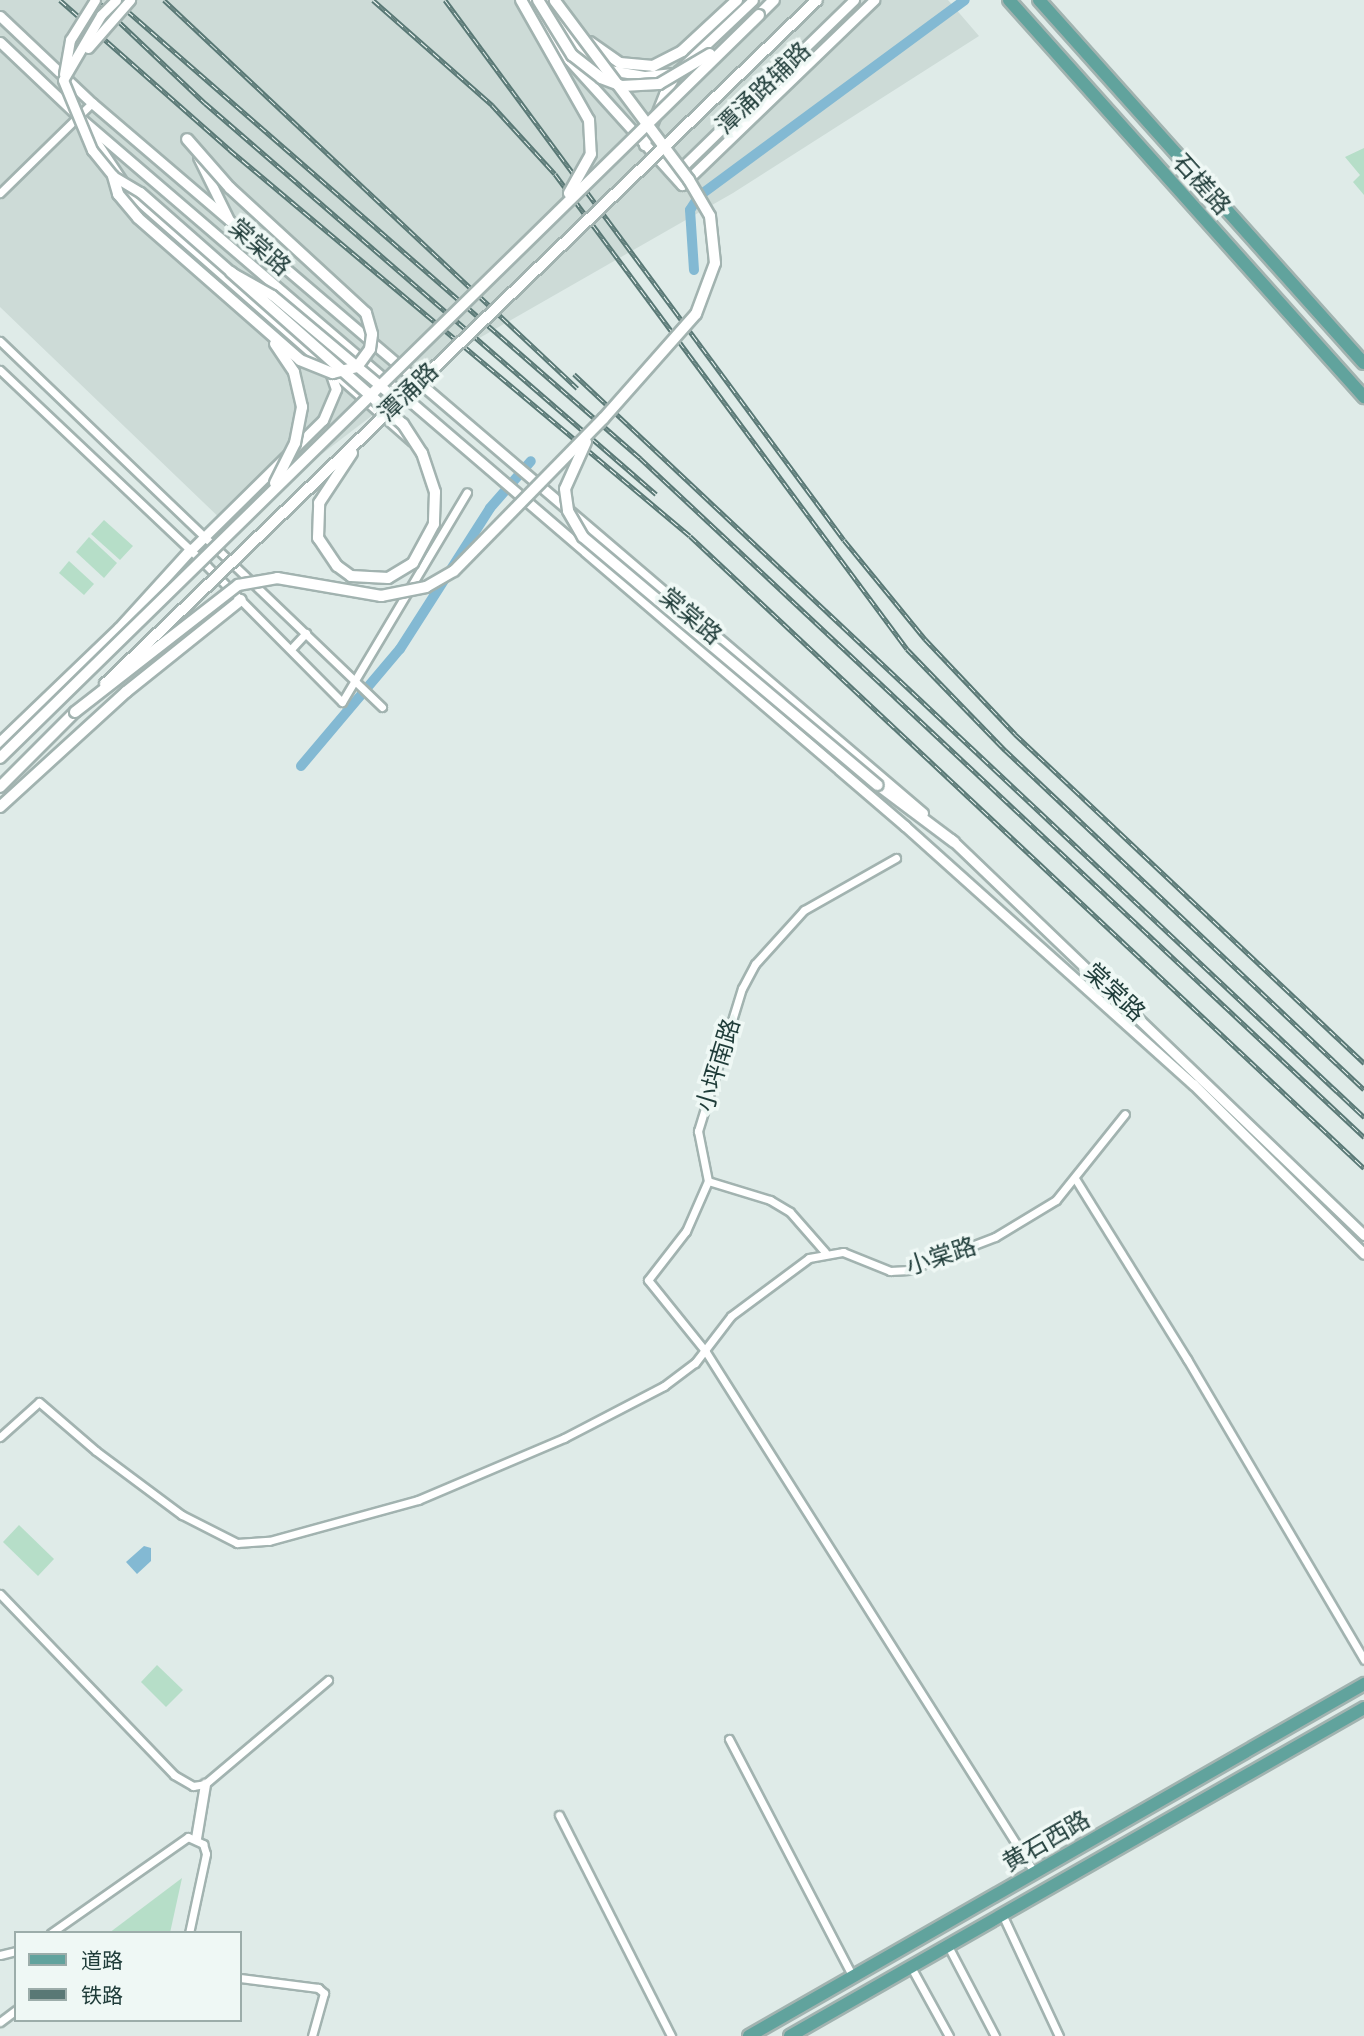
<!DOCTYPE html>
<meta charset="utf-8">
<style>
body{margin:0}
#map{position:relative;width:1364px;height:2036px;overflow:hidden;background:#dfebe8;font-family:Poppins,"Noto Sans SC",sans-serif}
div>[style]{position:absolute}
.built>*{inset:0;background:#cddbd7}
.green>*{inset:0;background:#b6dec8}
.water>*{inset:0;background:#83b9d3}
.canal>*{height:10px;margin:-5px;padding:0 5px;transform-origin:5px;border-radius:5px;background:#83b9d3}
.roads{filter:drop-shadow(2px 0 #a2b3b0) drop-shadow(-2px 0 #a2b3b0) drop-shadow(0 2px #a2b3b0) drop-shadow(0 -2px #a2b3b0)}
.minor>*{height:7px;margin:-3.5px;padding:0 3.5px;transform-origin:3.5px;border-radius:3.5px;background:#fff}
.tertiary>*{height:9px;margin:-4.5px;padding:0 4.5px;transform-origin:4.5px;border-radius:4.5px;background:#fff}
.secondary>*{height:10px;margin:-5px;padding:0 5px;transform-origin:5px;border-radius:5px;background:#fff}
.primary>*{height:12px;margin:-6px;padding:0 6px;transform-origin:6px;border-radius:6px;background:#61a39d}
.rail>*{height:5px;margin-top:-2.5px;transform-origin:0;background:repeating-linear-gradient(90deg,#eff8f5 0 8px,#597875 0 16px);box-sizing:border-box;border-block:2px solid #597875}
.bridges{filter:drop-shadow(2px 0 #a2b3b0) drop-shadow(-2px 0 #a2b3b0) drop-shadow(0 2px #a2b3b0) drop-shadow(0 -2px #a2b3b0)}
.tertiary-bridge>*{height:9px;margin:-4.5px;padding:0 4.5px;transform-origin:4.5px;border-radius:4.5px;background:#fff}
.secondary-bridge>*{height:10px;margin:-5px;padding:0 5px;transform-origin:5px;border-radius:5px;background:#fff}
span{translate:-50% -50%;white-space:nowrap;text-align:center;line-height:1.15;-webkit-text-stroke:7px #eff8f5;paint-order:stroke}
.street-label{font-size:24px;color:#1f3c39}
.legend{position:absolute;left:14px;top:1931px;width:228px;height:91px;box-sizing:border-box;background:#eff8f5;border:2px solid #9cadaa;margin:0;padding:9px 12px;list-style:none;font-size:21px;color:#1f3c39}
.legend li{display:flex;align-items:center;gap:14px;height:35px}
.legend b{width:35px;border:2px solid #9cadaa}
</style>
<div id="map">
<div class="built">
<div style="clip-path:polygon(0 0,948px 0,979px 36px,733px 193px,455px 352px,228px 526px,0 307px)"></div>
</div>
<div class="green">
<div style="clip-path:polygon(1364px 148px,1364px 195px,1353px 182px,1360px 175px,1345px 157px)"></div>
<div style="clip-path:polygon(104px 520px,133px 546px,120px 560px,91px 534px)"></div>
<div style="clip-path:polygon(89px 537px,117px 563px,104px 578px,76px 552px)"></div>
<div style="clip-path:polygon(69px 561px,94px 584px,84px 595px,59px 573px)"></div>
<div style="clip-path:polygon(19px 1525px,54px 1559px,38px 1576px,3px 1542px)"></div>
<div style="clip-path:polygon(157px 1665px,183px 1690px,166px 1707px,141px 1682px)"></div>
<div style="clip-path:polygon(182px 1878px,170px 1933px,109px 1933px)"></div>
</div>
<div class="water">
<div style="clip-path:polygon(144px 1546px,151px 1548px,151px 1561px,137px 1574px,126px 1562px)"></div>
</div>
<div class="canal">
<div style="left:694px;top:270px;width:60px;rotate:-93.8deg"></div>
<div style="left:690px;top:210px;width:17px;rotate:-57deg"></div>
<div style="left:699px;top:196px;width:330px;rotate:-36.4deg"></div>
<div style="left:301px;top:766px;width:153px;rotate:-49.8deg"></div>
<div style="left:400px;top:649px;width:167px;rotate:-57.4deg"></div>
<div style="left:490px;top:508px;width:62px;rotate:-48.9deg"></div>
</div>
<div class="roads">
<div class="minor">
<div style="left:0;top:193px;width:129px;rotate:-44.4deg"></div>
<div style="left:0;top:341px;width:529px;rotate:43.77deg"></div>
<div style="left:0;top:370px;width:284px;rotate:43.4deg"></div>
<div style="left:206px;top:565px;width:193px;rotate:45.2deg"></div>
<div style="left:342px;top:702px;width:244px;rotate:-59.2deg"></div>
<div style="left:291px;top:649px;width:22px;rotate:-47deg"></div>
<div style="left:896px;top:858px;width:106px;rotate:150.5deg"></div>
<div style="left:804px;top:910px;width:73px;rotate:132.2deg"></div>
<div style="left:755px;top:964px;width:27px;rotate:118deg"></div>
<div style="left:742px;top:988px;width:150px;rotate:107.1deg"></div>
<div style="left:698px;top:1131px;width:51px;rotate:78.7deg"></div>
<div style="left:708px;top:1181px;width:55px;rotate:113.7deg"></div>
<div style="left:686px;top:1231px;width:62px;rotate:127.8deg"></div>
<div style="left:648px;top:1280px;width:92px;rotate:51.1deg"></div>
<div style="left:706px;top:1352px;width:615px;rotate:57.76deg"></div>
<div style="left:1076px;top:1180px;width:211px;rotate:58.2deg"></div>
<div style="left:1187px;top:1359px;width:349px;rotate:59.5deg"></div>
<div style="left:708px;top:1181px;width:65px;rotate:17deg"></div>
<div style="left:770px;top:1200px;width:23px;rotate:31deg"></div>
<div style="left:790px;top:1212px;width:53px;rotate:48.8deg"></div>
<div style="left:0;top:1437px;width:52px;rotate:-41.9deg"></div>
<div style="left:39px;top:1402px;width:75px;rotate:40.7deg"></div>
<div style="left:96px;top:1451px;width:107px;rotate:36.7deg"></div>
<div style="left:182px;top:1515px;width:62px;rotate:27deg"></div>
<div style="left:237px;top:1543px;width:32px;rotate:-4deg"></div>
<div style="left:269px;top:1541px;width:155px;rotate:-15.4deg"></div>
<div style="left:418px;top:1500px;width:159px;rotate:-23deg"></div>
<div style="left:564px;top:1438px;width:113px;rotate:-27.5deg"></div>
<div style="left:664px;top:1386px;width:39px;rotate:-37deg"></div>
<div style="left:695px;top:1363px;width:59px;rotate:-52.5deg"></div>
<div style="left:731px;top:1316px;width:97px;rotate:-36.6deg"></div>
<div style="left:809px;top:1258px;width:35px;rotate:-10deg"></div>
<div style="left:843px;top:1252px;width:51px;rotate:22deg"></div>
<div style="left:890px;top:1271px;width:19px;rotate:-3deg"></div>
<div style="left:909px;top:1270px;width:92px;rotate:-21deg"></div>
<div style="left:995px;top:1237px;width:71px;rotate:-31.2deg"></div>
<div style="left:1056px;top:1200px;width:110px;rotate:-51.3deg"></div>
<div style="left:0;top:1594px;width:251px;rotate:46.1deg"></div>
<div style="left:174px;top:1775px;width:22px;rotate:30deg"></div>
<div style="left:193px;top:1786px;width:12px;rotate:-9deg"></div>
<div style="left:205px;top:1784px;width:161px;rotate:-40.2deg"></div>
<div style="left:729px;top:1739px;width:268px;rotate:62.5deg"></div>
<div style="left:559px;top:1815px;width:248px;rotate:63.1deg"></div>
<div style="left:1002px;top:1914px;width:135px;rotate:65deg"></div>
<div style="left:51px;top:1933px;width:167px;rotate:-35deg"></div>
<div style="left:188px;top:1837px;width:17px;rotate:25deg"></div>
<div style="left:203px;top:1844px;width:10px;rotate:73deg"></div>
<div style="left:206px;top:1854px;width:81px;rotate:102.1deg"></div>
<div style="left:948px;top:1946px;width:102px;rotate:62.4deg"></div>
<div style="left:0;top:1955px;width:16px;rotate:-14deg"></div>
<div style="left:911px;top:1967px;width:79px;rotate:61.2deg"></div>
<div style="left:240px;top:1978px;width:79px;rotate:7.3deg"></div>
<div style="left:318px;top:1988px;width:8px;rotate:40deg"></div>
<div style="left:324px;top:1993px;width:45px;rotate:105.6deg"></div>
<div style="left:0;top:2022px;width:20px;rotate:-37deg"></div>
</div>
<div class="tertiary">
<div style="left:532px;top:0;width:69px;rotate:58.6deg"></div>
<div style="left:568px;top:59px;width:170px;rotate:47.9deg"></div>
<div style="left:682px;top:185px;width:267px;rotate:-43.9deg"></div>
<div style="left:546px;top:0;width:63px;rotate:57.3deg"></div>
<div style="left:580px;top:53px;width:23px;rotate:40deg"></div>
<div style="left:598px;top:68px;width:48px;rotate:9.7deg"></div>
<div style="left:645px;top:76px;width:28px;rotate:-6deg"></div>
<div style="left:0;top:16px;width:127px;rotate:43.4deg"></div>
<div style="left:92px;top:103px;width:1093px;rotate:40.51deg"></div>
<div style="left:0;top:42px;width:109px;rotate:43.5deg"></div>
<div style="left:79px;top:117px;width:1089px;rotate:40.64deg"></div>
<div style="left:905px;top:826px;width:387px;rotate:41.9deg"></div>
<div style="left:1193px;top:1084px;width:241px;rotate:44.8deg"></div>
<div style="left:86px;top:127px;width:79px;rotate:56.3deg"></div>
<div style="left:130px;top:193px;width:376px;rotate:41.3deg"></div>
<div style="left:644px;top:145px;width:55px;rotate:-68.6deg"></div>
<div style="left:664px;top:94px;width:27px;rotate:-59deg"></div>
<div style="left:678px;top:71px;width:103px;rotate:-43.4deg"></div>
<div style="left:198px;top:157px;width:70px;rotate:63.8deg"></div>
<div style="left:677px;top:172px;width:247px;rotate:-44.2deg"></div>
<div style="left:191px;top:550px;width:185px;rotate:-44.6deg"></div>
<div style="left:323px;top:420px;width:34px;rotate:-67deg"></div>
<div style="left:336px;top:389px;width:18px;rotate:-109deg"></div>
<div style="left:951px;top:839px;width:572px;rotate:43.8deg"></div>
<div style="left:196px;top:1838px;width:55px;rotate:-80.5deg"></div>
</div>
<div class="secondary">
<div style="left:759px;top:15px;width:21px;rotate:-45deg"></div>
<div style="left:590px;top:42px;width:37px;rotate:35deg"></div>
<div style="left:620px;top:63px;width:33px;rotate:5deg"></div>
<div style="left:653px;top:66px;width:33px;rotate:-27deg"></div>
<div style="left:682px;top:51px;width:75px;rotate:-42.8deg"></div>
<div style="left:0;top:743px;width:165px;rotate:-43.8deg"></div>
<div style="left:119px;top:629px;width:107px;rotate:-47.7deg"></div>
<div style="left:878px;top:785px;width:95px;rotate:36.9deg"></div>
<div style="left:0;top:787px;width:106px;rotate:-45deg"></div>
<div style="left:0;top:807px;width:171px;rotate:-42.4deg"></div>
<div style="left:126px;top:692px;width:147px;rotate:-38.7deg"></div>
</div>
<div class="primary">
<div style="left:1009px;top:0;width:533px;rotate:48.2deg"></div>
<div style="left:1039px;top:0;width:487px;rotate:48.2deg"></div>
<div style="left:749px;top:2036px;width:709px;rotate:-29.78deg"></div>
<div style="left:790px;top:2036px;width:661px;rotate:-29.74deg"></div>
</div>
</div>
<div class="rail">
<div style="left:60px;top:0;width:227px;rotate:41.4deg"></div>
<div style="left:230px;top:150px;width:600px;rotate:40deg"></div>
<div style="left:690px;top:536px;width:924px;rotate:43.16deg"></div>
<div style="left:96px;top:0;width:150px;rotate:43.4deg"></div>
<div style="left:205px;top:103px;width:597px;rotate:40.92deg"></div>
<div style="left:115px;top:0;width:697px;rotate:41.1deg"></div>
<div style="left:640px;top:458px;width:993px;rotate:43.16deg"></div>
<div style="left:164px;top:0;width:567px;rotate:43.21deg"></div>
<div style="left:373px;top:0;width:159px;rotate:41.4deg"></div>
<div style="left:492px;top:105px;width:93px;rotate:47.6deg"></div>
<div style="left:555px;top:174px;width:591px;rotate:53.46deg"></div>
<div style="left:907px;top:649px;width:141px;rotate:45.9deg"></div>
<div style="left:1005px;top:750px;width:494px;rotate:43.4deg"></div>
<div style="left:445px;top:0;width:671px;rotate:53.54deg"></div>
<div style="left:844px;top:540px;width:128px;rotate:50.7deg"></div>
<div style="left:925px;top:639px;width:131px;rotate:46.5deg"></div>
<div style="left:1015px;top:734px;width:480px;rotate:43.3deg"></div>
<div style="left:574px;top:374px;width:1085px;rotate:43.24deg"></div>
</div>
<div class="bridges">
<div class="tertiary-bridge">
<div style="left:116px;top:0;width:21px;rotate:135deg"></div>
<div style="left:101px;top:15px;width:75px;rotate:120.3deg"></div>
<div style="left:63px;top:80px;width:76px;rotate:67.5deg"></div>
<div style="left:92px;top:150px;width:33px;rotate:51deg"></div>
<div style="left:113px;top:176px;width:31px;rotate:31deg"></div>
<div style="left:140px;top:192px;width:121px;rotate:41.3deg"></div>
<div style="left:231px;top:272px;width:47px;rotate:29.3deg"></div>
<div style="left:272px;top:295px;width:154px;rotate:40deg"></div>
<div style="left:88px;top:48px;width:64px;rotate:-48.8deg"></div>
<div style="left:64px;top:74px;width:35px;rotate:-80deg"></div>
<div style="left:70px;top:40px;width:47px;rotate:-58deg"></div>
</div>
<div class="secondary-bridge">
<div style="left:521px;top:0;width:138px;rotate:60.5deg"></div>
<div style="left:589px;top:120px;width:34px;rotate:87deg"></div>
<div style="left:591px;top:154px;width:45px;rotate:119.4deg"></div>
<div style="left:538px;top:0;width:65px;rotate:58.3deg"></div>
<div style="left:572px;top:55px;width:37px;rotate:38deg"></div>
<div style="left:601px;top:78px;width:22px;rotate:21deg"></div>
<div style="left:622px;top:86px;width:37px;rotate:-3deg"></div>
<div style="left:659px;top:84px;width:59px;rotate:-30.5deg"></div>
<div style="left:113px;top:176px;width:19px;rotate:74deg"></div>
<div style="left:118px;top:194px;width:31px;rotate:50deg"></div>
<div style="left:138px;top:218px;width:215px;rotate:41.2deg"></div>
<div style="left:300px;top:360px;width:35px;rotate:22deg"></div>
<div style="left:333px;top:373px;width:25px;rotate:-14deg"></div>
<div style="left:357px;top:367px;width:22px;rotate:-54deg"></div>
<div style="left:370px;top:349px;width:15px;rotate:-82deg"></div>
<div style="left:372px;top:334px;width:22px;rotate:-106deg"></div>
<div style="left:366px;top:313px;width:185px;rotate:-137.4deg"></div>
<div style="left:230px;top:188px;width:65px;rotate:-131.3deg"></div>
<div style="left:231px;top:272px;width:230px;rotate:41.5deg"></div>
<div style="left:403px;top:424px;width:35px;rotate:57deg"></div>
<div style="left:422px;top:453px;width:41px;rotate:71.6deg"></div>
<div style="left:435px;top:492px;width:32px;rotate:92deg"></div>
<div style="left:434px;top:524px;width:44px;rotate:118.3deg"></div>
<div style="left:413px;top:563px;width:29px;rotate:149deg"></div>
<div style="left:388px;top:578px;width:37px;rotate:-177deg"></div>
<div style="left:351px;top:576px;width:17px;rotate:-144deg"></div>
<div style="left:337px;top:566px;width:34px;rotate:-124deg"></div>
<div style="left:318px;top:538px;width:35px;rotate:-88deg"></div>
<div style="left:319px;top:503px;width:60px;rotate:-56.6deg"></div>
<div style="left:586px;top:442px;width:51px;rotate:114.1deg"></div>
<div style="left:565px;top:489px;width:22px;rotate:82deg"></div>
<div style="left:568px;top:511px;width:30px;rotate:60deg"></div>
<div style="left:583px;top:537px;width:385px;rotate:40.1deg"></div>
<div style="left:275px;top:483px;width:45px;rotate:-63.4deg"></div>
<div style="left:295px;top:443px;width:37px;rotate:-79deg"></div>
<div style="left:302px;top:407px;width:36px;rotate:-103deg"></div>
<div style="left:294px;top:372px;width:34px;rotate:-124deg"></div>
<div style="left:105px;top:684px;width:987px;rotate:-43.85deg"></div>
<div style="left:75px;top:712px;width:207px;rotate:-37.9deg"></div>
<div style="left:238px;top:585px;width:40px;rotate:-10deg"></div>
<div style="left:277px;top:578px;width:106px;rotate:9.8deg"></div>
<div style="left:381px;top:596px;width:46px;rotate:-11.3deg"></div>
<div style="left:426px;top:587px;width:32px;rotate:-30deg"></div>
<div style="left:454px;top:571px;width:213px;rotate:-45.6deg"></div>
<div style="left:603px;top:419px;width:140px;rotate:-48.5deg"></div>
<div style="left:696px;top:314px;width:54px;rotate:-69.6deg"></div>
<div style="left:715px;top:263px;width:47px;rotate:-96.1deg"></div>
<div style="left:710px;top:216px;width:42px;rotate:-120.3deg"></div>
<div style="left:689px;top:180px;width:224px;rotate:-126.8deg"></div>
<div style="left:0;top:758px;width:1062px;rotate:-44.39deg"></div>
</div>
</div>
<div class="street-label">
<span style="left:763px;top:88px;rotate:-44deg">潭涌路辅路</span>
<span style="left:1202px;top:184px;rotate:48deg">石槎路</span>
<span style="left:260px;top:247px;rotate:41deg">棠棠路</span>
<span style="left:408px;top:392px;rotate:-44deg">潭涌路</span>
<span style="left:691px;top:616px;rotate:40deg">棠棠路</span>
<span style="left:1115px;top:992px;rotate:43deg">棠棠路</span>
<span style="left:718px;top:1065px;rotate:-73deg">小坪南路</span>
<span style="left:941px;top:1256px;rotate:-18deg">小棠路</span>
<span style="left:1046px;top:1841px;rotate:-30deg">黄石西路</span>
</div>
<ul class="legend">
<li><b style="height:9px;background:#61a39d"></b>道路</li>
<li><b style="height:9px;background:#597875"></b>铁路</li>
</ul>
</div>
